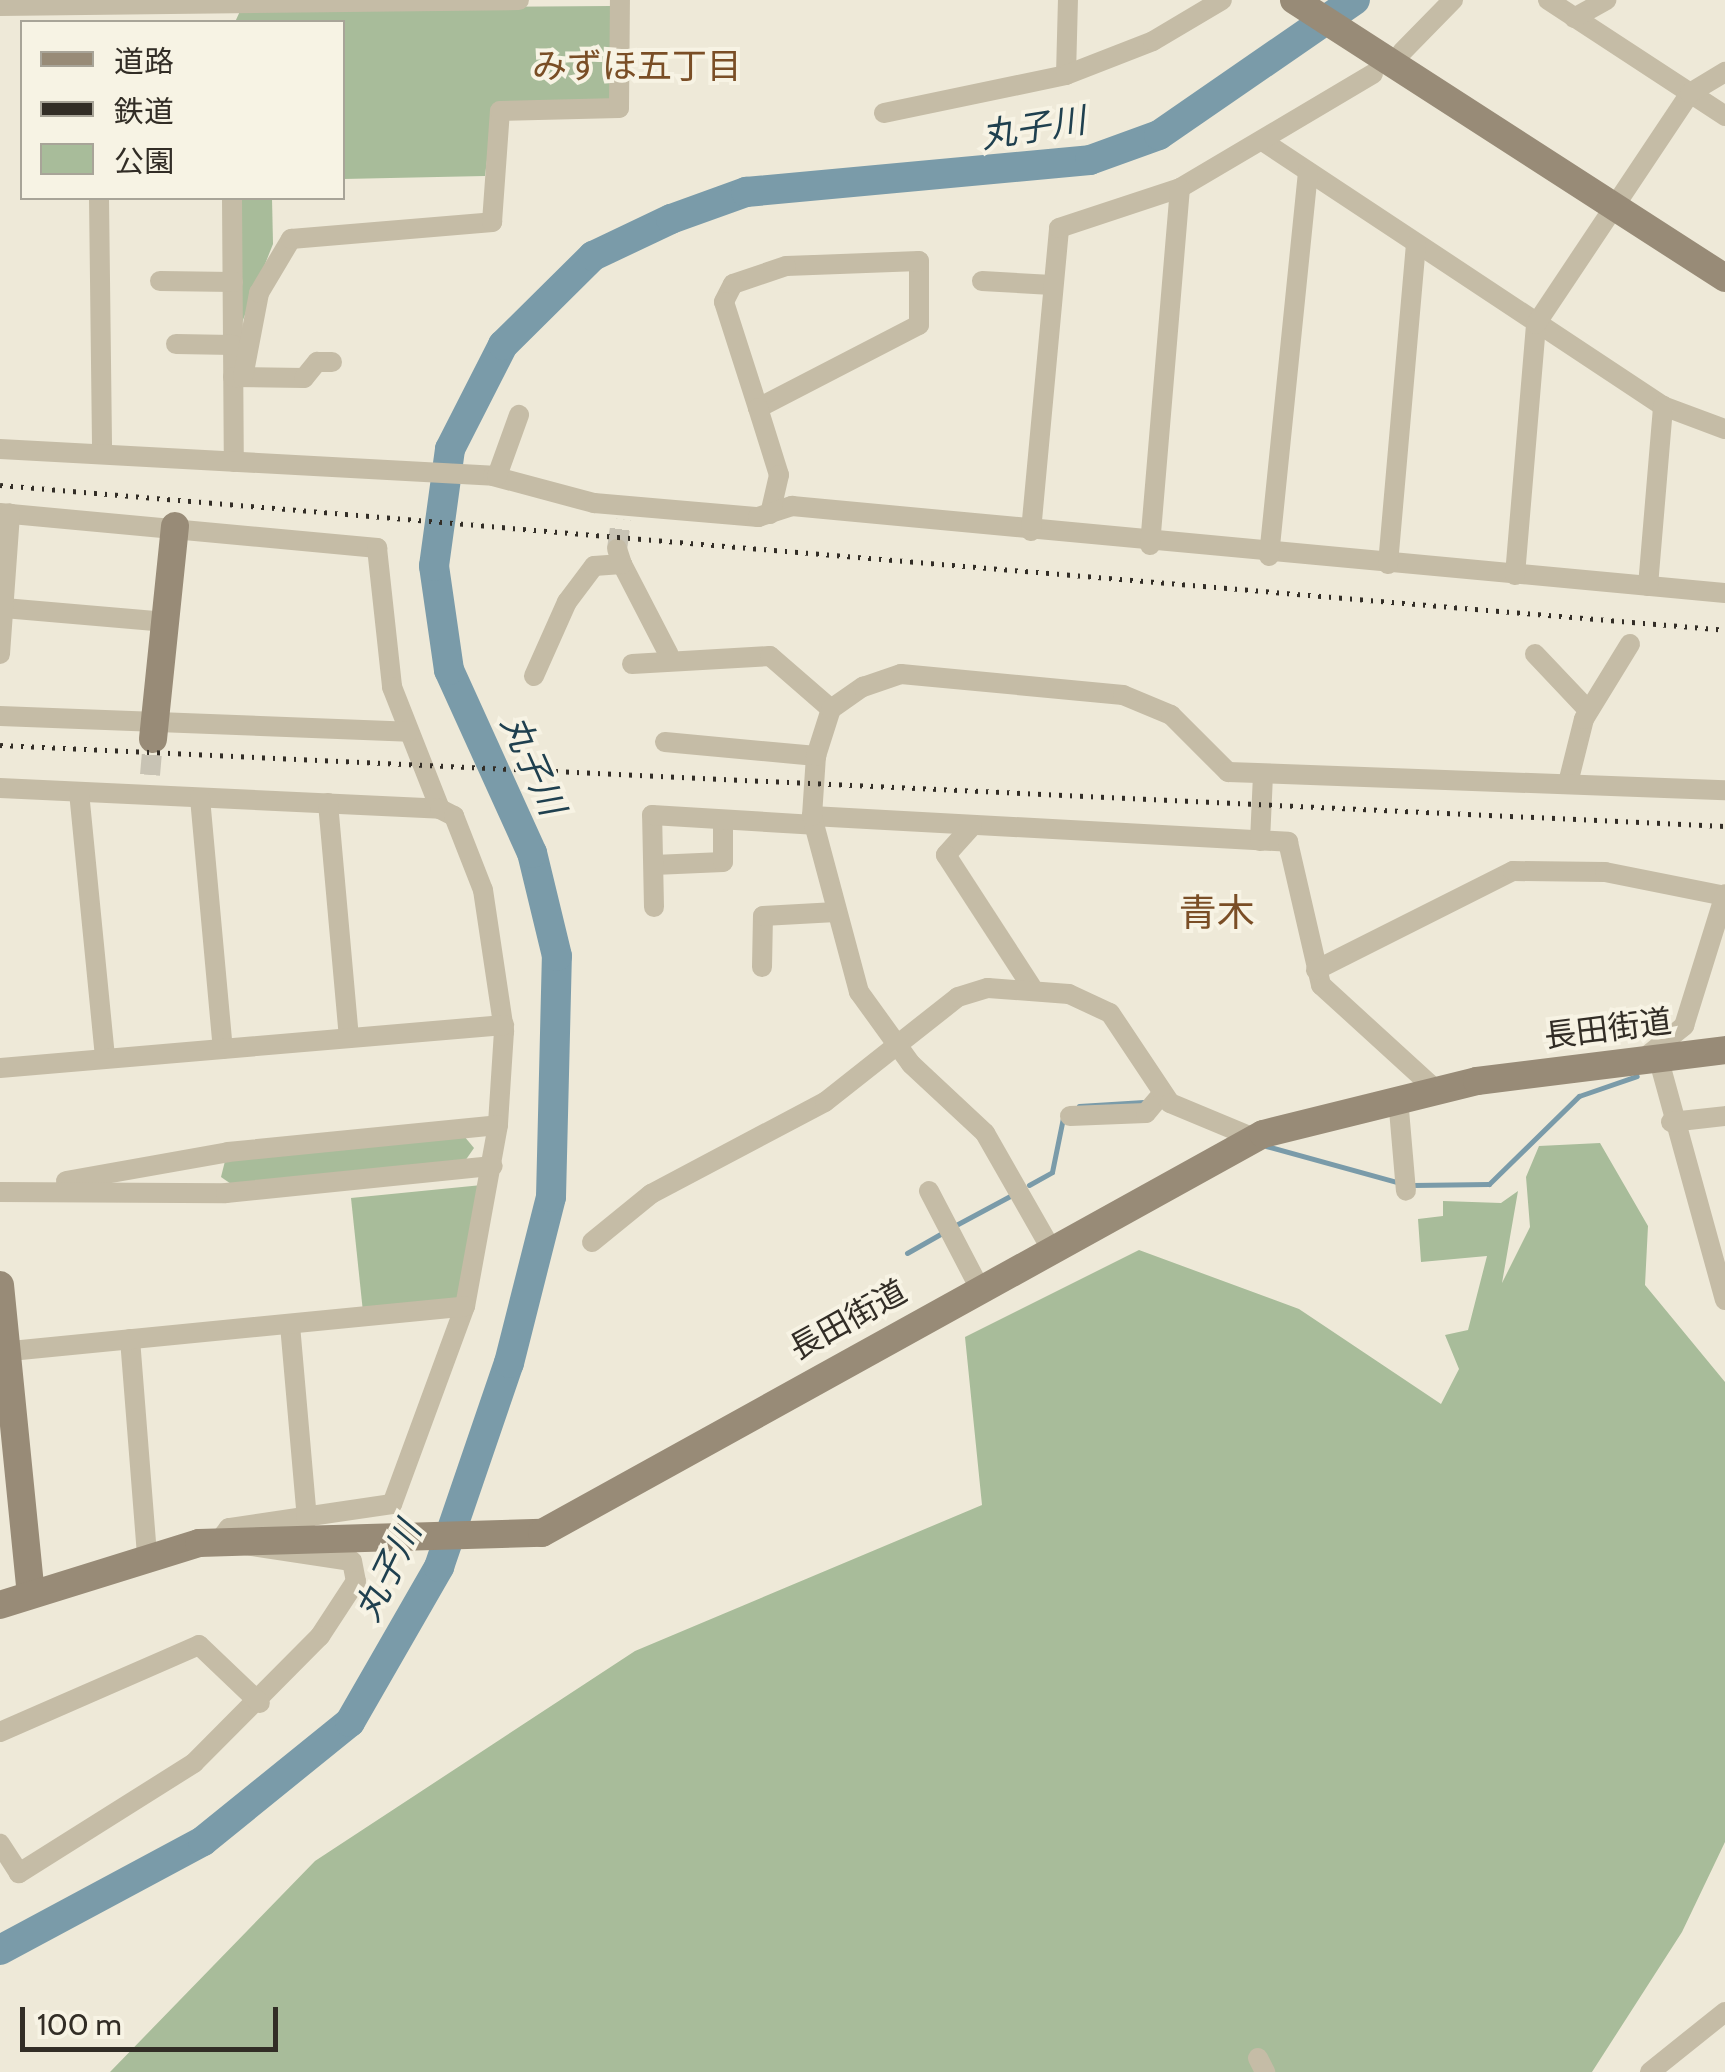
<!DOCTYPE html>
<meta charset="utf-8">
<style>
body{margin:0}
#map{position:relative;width:1725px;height:2072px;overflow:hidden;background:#eee9d8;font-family:Cabin,"Noto Sans JP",sans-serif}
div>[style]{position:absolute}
.green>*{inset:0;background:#a8bc9a}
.stream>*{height:5px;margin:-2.5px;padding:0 2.5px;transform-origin:2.5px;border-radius:2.5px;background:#7a9ba9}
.river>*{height:30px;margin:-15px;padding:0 15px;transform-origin:15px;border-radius:15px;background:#7a9ba9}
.street-tunnel>*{height:20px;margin-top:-10px;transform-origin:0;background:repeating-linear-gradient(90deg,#c8c3b4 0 20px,transparent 0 30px)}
.street>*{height:20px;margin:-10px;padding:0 10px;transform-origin:10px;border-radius:10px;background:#c5bca6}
.secondary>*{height:28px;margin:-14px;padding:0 14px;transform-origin:14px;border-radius:14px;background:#988b77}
.rail>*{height:5px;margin-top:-2.5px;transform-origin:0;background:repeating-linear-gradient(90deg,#322d26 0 2.5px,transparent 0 10.5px)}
span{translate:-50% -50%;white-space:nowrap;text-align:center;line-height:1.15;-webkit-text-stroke:8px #f7f3e4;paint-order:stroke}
.street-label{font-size:32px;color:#322d26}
.neighbourhood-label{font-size:35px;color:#7a4e26}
.water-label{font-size:35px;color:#1f404f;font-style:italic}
.quarter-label{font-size:38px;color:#7a4e26}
.legend{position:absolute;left:20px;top:20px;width:325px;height:180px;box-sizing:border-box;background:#f7f3e4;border:2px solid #a8a498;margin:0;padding:12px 18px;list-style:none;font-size:30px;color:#322d26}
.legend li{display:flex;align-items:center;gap:20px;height:50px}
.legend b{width:50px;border:2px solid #a8a498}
.scale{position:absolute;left:20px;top:2007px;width:258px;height:45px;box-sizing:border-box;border:5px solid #322d26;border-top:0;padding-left:12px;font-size:30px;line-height:35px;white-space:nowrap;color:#322d26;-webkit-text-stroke:8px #f7f3e4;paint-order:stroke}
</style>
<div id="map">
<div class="green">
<div style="clip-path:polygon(611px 6px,611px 103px,494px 105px,485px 176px,343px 179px,342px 22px,235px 22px,241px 9px)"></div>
<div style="clip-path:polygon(238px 198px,272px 198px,273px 244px,241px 325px)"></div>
<div style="clip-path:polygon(464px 1136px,474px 1148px,465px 1161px,234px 1186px,221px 1177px,225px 1161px)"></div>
<div style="clip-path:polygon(1600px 1143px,1648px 1226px,1645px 1285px,1725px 1382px,1725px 1842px,1682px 1932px,1592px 2072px,110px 2072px,315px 1861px,635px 1651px,982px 1505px,965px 1337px,1139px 1250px,1299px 1309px,1441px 1404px,1459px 1369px,1445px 1335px,1468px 1330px,1487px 1256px,1421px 1262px,1418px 1219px,1443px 1216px,1443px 1201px,1501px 1203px,1518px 1191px,1502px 1283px,1530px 1227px,1526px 1177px,1539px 1146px)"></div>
<div style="clip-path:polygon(482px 1185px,458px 1303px,363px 1312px,351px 1198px)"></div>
</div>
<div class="stream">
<div style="left:1079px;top:1106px;width:65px;rotate:-3.5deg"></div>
<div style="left:1266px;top:1146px;width:136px;rotate:15.4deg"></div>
<div style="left:1029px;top:1185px;width:26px;rotate:-29deg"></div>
<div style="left:1052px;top:1172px;width:55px;rotate:-78.5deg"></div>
<div style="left:1413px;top:1185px;width:76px;rotate:-0.8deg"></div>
<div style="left:1489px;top:1184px;width:126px;rotate:-44.4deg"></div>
<div style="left:1579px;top:1096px;width:61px;rotate:-19deg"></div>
<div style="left:956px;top:1225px;width:64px;rotate:-28.2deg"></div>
<div style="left:907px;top:1253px;width:43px;rotate:-29.6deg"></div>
</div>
<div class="river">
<div style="left:0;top:1950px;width:230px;rotate:-28.2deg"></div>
<div style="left:203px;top:1841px;width:189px;rotate:-39deg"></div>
<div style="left:350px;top:1722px;width:179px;rotate:-60.1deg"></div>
<div style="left:439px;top:1567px;width:216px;rotate:-71.1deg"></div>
<div style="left:509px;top:1363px;width:171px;rotate:-75.8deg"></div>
<div style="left:551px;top:1197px;width:241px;rotate:-88.6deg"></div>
<div style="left:557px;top:956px;width:106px;rotate:-103.6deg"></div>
<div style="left:532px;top:853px;width:201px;rotate:-114.4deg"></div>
<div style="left:449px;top:670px;width:105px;rotate:-98.2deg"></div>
<div style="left:434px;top:566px;width:118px;rotate:-82.2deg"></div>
<div style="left:450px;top:449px;width:117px;rotate:-63deg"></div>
<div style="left:503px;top:345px;width:127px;rotate:-44.7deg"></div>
<div style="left:593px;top:256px;width:86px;rotate:-25.4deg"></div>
<div style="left:671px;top:219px;width:80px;rotate:-19.8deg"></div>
<div style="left:746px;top:192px;width:345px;rotate:-5.3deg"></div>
<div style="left:1090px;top:160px;width:73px;rotate:-19.9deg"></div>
<div style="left:1159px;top:135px;width:238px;rotate:-34.6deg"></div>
</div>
<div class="street-tunnel">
<div style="left:617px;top:549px;width:30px;rotate:-82deg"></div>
<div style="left:150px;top:775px;width:36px;rotate:-85deg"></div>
</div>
<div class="street">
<div style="left:1548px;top:0;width:212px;rotate:33.2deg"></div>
<div style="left:0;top:6px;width:519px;rotate:-0.66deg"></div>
<div style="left:1574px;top:18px;width:37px;rotate:-29deg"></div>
<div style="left:1402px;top:52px;width:73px;rotate:-45.6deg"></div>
<div style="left:1066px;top:75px;width:75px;rotate:-88.5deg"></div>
<div style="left:884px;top:113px;width:186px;rotate:-11.8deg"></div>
<div style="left:1066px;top:75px;width:93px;rotate:-21.3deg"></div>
<div style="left:1153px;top:41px;width:80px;rotate:-30.7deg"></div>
<div style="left:1267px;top:144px;width:475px;rotate:33.5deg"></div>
<div style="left:1663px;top:406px;width:66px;rotate:20.4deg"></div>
<div style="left:99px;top:198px;width:256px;rotate:89.3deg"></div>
<div style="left:232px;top:198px;width:264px;rotate:89.6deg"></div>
<div style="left:160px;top:281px;width:73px;rotate:0.8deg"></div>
<div style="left:982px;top:281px;width:70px;rotate:3.3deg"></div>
<div style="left:176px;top:344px;width:57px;rotate:1deg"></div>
<div style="left:233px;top:377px;width:71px;rotate:0.8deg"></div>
<div style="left:304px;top:378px;width:21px;rotate:-51deg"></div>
<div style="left:317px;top:362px;width:15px"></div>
<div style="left:243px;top:377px;width:86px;rotate:-79.2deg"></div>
<div style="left:259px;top:293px;width:63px;rotate:-59.3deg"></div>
<div style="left:291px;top:239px;width:202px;rotate:-4.8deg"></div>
<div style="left:492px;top:222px;width:111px;rotate:-85.9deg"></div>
<div style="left:500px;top:111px;width:119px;rotate:-1.4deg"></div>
<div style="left:619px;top:108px;width:108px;rotate:-89.5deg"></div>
<div style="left:758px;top:408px;width:181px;rotate:-27.3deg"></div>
<div style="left:919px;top:325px;width:64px;rotate:-90deg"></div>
<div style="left:919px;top:261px;width:133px;rotate:177.8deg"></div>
<div style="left:786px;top:266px;width:56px;rotate:161.2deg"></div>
<div style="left:733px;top:284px;width:20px;rotate:117deg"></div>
<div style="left:724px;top:302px;width:111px;rotate:72.2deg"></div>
<div style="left:758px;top:408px;width:70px;rotate:72.6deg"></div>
<div style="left:779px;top:475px;width:40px;rotate:103deg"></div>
<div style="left:0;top:449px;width:494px;rotate:3.1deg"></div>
<div style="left:493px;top:476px;width:105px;rotate:15deg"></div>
<div style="left:594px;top:503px;width:165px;rotate:4.9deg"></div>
<div style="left:758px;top:517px;width:36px;rotate:-18deg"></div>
<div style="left:792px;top:506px;width:937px;rotate:5.33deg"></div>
<div style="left:497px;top:476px;width:65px;rotate:-70.2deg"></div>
<div style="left:0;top:513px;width:379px;rotate:5.3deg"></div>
<div style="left:377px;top:548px;width:140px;rotate:83.8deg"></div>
<div style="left:392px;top:687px;width:131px;rotate:68.5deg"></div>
<div style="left:1031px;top:531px;width:304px;rotate:-84.7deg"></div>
<div style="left:1059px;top:228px;width:127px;rotate:-18.3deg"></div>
<div style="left:1180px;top:188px;width:224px;rotate:-30.6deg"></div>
<div style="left:1150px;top:545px;width:358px;rotate:-85.2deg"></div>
<div style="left:1269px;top:556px;width:386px;rotate:-84.2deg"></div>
<div style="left:622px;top:564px;width:102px;rotate:62.7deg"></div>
<div style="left:1388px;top:564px;width:321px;rotate:-85deg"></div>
<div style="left:1515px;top:575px;width:252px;rotate:-85.2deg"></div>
<div style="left:1536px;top:324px;width:278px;rotate:-56.3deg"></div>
<div style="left:1690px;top:93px;width:41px;rotate:-31deg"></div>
<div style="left:1648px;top:586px;width:181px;rotate:-85.2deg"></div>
<div style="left:4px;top:608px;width:163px;rotate:4.9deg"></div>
<div style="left:0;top:654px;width:141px;rotate:-85.9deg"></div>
<div style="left:1535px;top:654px;width:77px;rotate:46.6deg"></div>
<div style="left:632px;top:664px;width:138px;rotate:-3.3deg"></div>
<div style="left:770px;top:656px;width:81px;rotate:41deg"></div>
<div style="left:534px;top:676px;width:81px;rotate:-66deg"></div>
<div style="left:567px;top:602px;width:45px;rotate:-53.1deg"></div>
<div style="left:594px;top:566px;width:28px;rotate:-4deg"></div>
<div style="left:622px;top:564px;width:16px;rotate:-108deg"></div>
<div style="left:0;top:716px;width:409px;rotate:2.2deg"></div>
<div style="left:665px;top:742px;width:152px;rotate:5.3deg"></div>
<div style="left:1568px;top:783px;width:66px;rotate:-76deg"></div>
<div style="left:1584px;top:719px;width:88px;rotate:-58.5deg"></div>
<div style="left:0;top:788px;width:441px;rotate:2.7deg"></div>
<div style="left:440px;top:809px;width:16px;rotate:27deg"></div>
<div style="left:454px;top:816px;width:79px;rotate:68.6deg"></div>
<div style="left:483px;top:890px;width:143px;rotate:81.5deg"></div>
<div style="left:504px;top:1031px;width:94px;rotate:93.7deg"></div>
<div style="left:498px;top:1125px;width:184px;rotate:100.3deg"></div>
<div style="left:465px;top:1306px;width:211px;rotate:110.2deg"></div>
<div style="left:392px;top:1504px;width:165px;rotate:171.6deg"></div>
<div style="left:229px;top:1528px;width:16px;rotate:128deg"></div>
<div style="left:219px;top:1541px;width:134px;rotate:8.6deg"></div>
<div style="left:352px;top:1561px;width:20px;rotate:79deg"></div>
<div style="left:356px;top:1581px;width:66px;rotate:123.2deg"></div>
<div style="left:320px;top:1636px;width:179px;rotate:134.8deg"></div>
<div style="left:194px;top:1763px;width:207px;rotate:147.8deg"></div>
<div style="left:19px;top:1873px;width:35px;rotate:-123deg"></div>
<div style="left:79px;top:792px;width:267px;rotate:84.4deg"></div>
<div style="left:200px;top:798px;width:252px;rotate:84.8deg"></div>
<div style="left:328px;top:803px;width:236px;rotate:84.9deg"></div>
<div style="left:812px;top:816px;width:477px;rotate:3.1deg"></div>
<div style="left:1288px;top:842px;width:147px;rotate:77deg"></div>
<div style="left:1321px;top:985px;width:156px;rotate:42.4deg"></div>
<div style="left:972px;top:826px;width:39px;rotate:132deg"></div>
<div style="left:946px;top:855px;width:156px;rotate:57deg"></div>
<div style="left:1260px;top:841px;width:67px;rotate:-87.4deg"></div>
<div style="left:654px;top:865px;width:69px;rotate:-2.5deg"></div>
<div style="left:723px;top:862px;width:42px;rotate:-90deg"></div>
<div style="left:654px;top:907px;width:92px;rotate:-91.2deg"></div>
<div style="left:652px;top:815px;width:162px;rotate:3.5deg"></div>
<div style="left:762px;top:967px;width:51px;rotate:-88.9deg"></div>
<div style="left:763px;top:916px;width:73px;rotate:-3.1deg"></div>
<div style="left:1316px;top:970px;width:220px;rotate:-26.7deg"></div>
<div style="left:1513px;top:871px;width:92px;rotate:0.6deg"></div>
<div style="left:1605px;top:872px;width:122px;rotate:11.3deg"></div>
<div style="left:1658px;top:1057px;width:252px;rotate:74.6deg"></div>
<div style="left:1643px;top:1059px;width:53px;rotate:-38.8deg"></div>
<div style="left:1684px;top:1026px;width:138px;rotate:-72.7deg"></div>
<div style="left:0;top:1068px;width:506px;rotate:-4.88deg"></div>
<div style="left:1398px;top:1098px;width:93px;rotate:85.1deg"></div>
<div style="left:1070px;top:1116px;width:76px;rotate:-2.3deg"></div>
<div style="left:1146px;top:1113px;width:26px;rotate:-50deg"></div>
<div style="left:1671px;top:1122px;width:54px;rotate:-6.3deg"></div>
<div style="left:66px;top:1181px;width:165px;rotate:-10.1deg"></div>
<div style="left:228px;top:1152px;width:271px;rotate:-5.7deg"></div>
<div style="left:929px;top:1191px;width:108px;rotate:62.5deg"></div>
<div style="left:0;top:1192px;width:226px;rotate:0.3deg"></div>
<div style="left:226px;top:1193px;width:268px;rotate:-5.8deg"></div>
<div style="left:592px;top:1242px;width:76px;rotate:-39.1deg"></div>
<div style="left:651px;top:1194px;width:197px;rotate:-27.9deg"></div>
<div style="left:825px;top:1102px;width:169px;rotate:-38.3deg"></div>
<div style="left:958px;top:997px;width:31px;rotate:-17deg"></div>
<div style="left:988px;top:988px;width:81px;rotate:4.2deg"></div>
<div style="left:1069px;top:994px;width:45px;rotate:24.9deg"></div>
<div style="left:1110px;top:1013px;width:108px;rotate:56.3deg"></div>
<div style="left:1170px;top:1103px;width:91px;rotate:22.6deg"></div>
<div style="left:1050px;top:1247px;width:131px;rotate:-119.7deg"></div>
<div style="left:985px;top:1133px;width:101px;rotate:-137deg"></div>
<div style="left:911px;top:1064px;width:89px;rotate:-125.8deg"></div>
<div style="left:859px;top:992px;width:182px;rotate:-105deg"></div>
<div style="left:812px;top:816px;width:60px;rotate:-86.2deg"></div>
<div style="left:816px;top:756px;width:49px;rotate:-72.3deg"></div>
<div style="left:831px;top:709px;width:39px;rotate:-35deg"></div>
<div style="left:863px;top:687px;width:40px;rotate:-18.9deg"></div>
<div style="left:901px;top:674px;width:223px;rotate:5.4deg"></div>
<div style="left:1123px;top:695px;width:52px;rotate:22.6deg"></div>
<div style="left:1171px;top:715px;width:81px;rotate:45deg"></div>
<div style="left:1228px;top:772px;width:497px;rotate:2.1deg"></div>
<div style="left:290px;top:1325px;width:195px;rotate:85deg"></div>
<div style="left:130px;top:1339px;width:217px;rotate:85.5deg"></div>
<div style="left:0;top:1352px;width:467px;rotate:-5.6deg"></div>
<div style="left:0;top:1732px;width:217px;rotate:-23.6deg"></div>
<div style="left:199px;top:1645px;width:84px;rotate:43.6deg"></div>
<div style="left:1258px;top:2058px;width:16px;rotate:63deg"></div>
<div style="left:1650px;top:2072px;width:96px;rotate:-38.7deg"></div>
</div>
<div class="secondary">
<div style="left:1294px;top:0;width:513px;rotate:32.82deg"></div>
<div style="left:153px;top:739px;width:214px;rotate:-84.1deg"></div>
<div style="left:0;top:1285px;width:310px;rotate:84.3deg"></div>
<div style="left:0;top:1605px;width:208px;rotate:-17.3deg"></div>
<div style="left:199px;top:1543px;width:343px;rotate:-1.7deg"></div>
<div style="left:542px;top:1533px;width:824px;rotate:-28.96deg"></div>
<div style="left:1263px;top:1134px;width:220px;rotate:-13.9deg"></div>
<div style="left:1477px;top:1081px;width:250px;rotate:-7.1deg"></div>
</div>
<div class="rail">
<div style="left:0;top:485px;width:1731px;rotate:4.8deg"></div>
<div style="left:0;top:745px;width:1727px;rotate:2.69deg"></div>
</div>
<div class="street-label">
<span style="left:1608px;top:1029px;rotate:-7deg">長田街道</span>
<span style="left:848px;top:1320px;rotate:-29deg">長田街道</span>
</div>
<div class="neighbourhood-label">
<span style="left:637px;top:66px">みずほ五丁目</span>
</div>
<div class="water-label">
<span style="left:1033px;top:128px;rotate:-9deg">丸子川</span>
<span style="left:533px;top:765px;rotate:66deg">丸子川</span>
<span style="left:388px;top:1571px;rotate:-64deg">丸子川</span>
</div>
<div class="quarter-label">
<span style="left:1217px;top:913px">青木</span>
</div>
<ul class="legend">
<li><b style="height:12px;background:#988b77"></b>道路</li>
<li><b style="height:12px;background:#322d26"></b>鉄道</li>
<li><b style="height:28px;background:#a8bc9a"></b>公園</li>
</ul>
<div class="scale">100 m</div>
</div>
